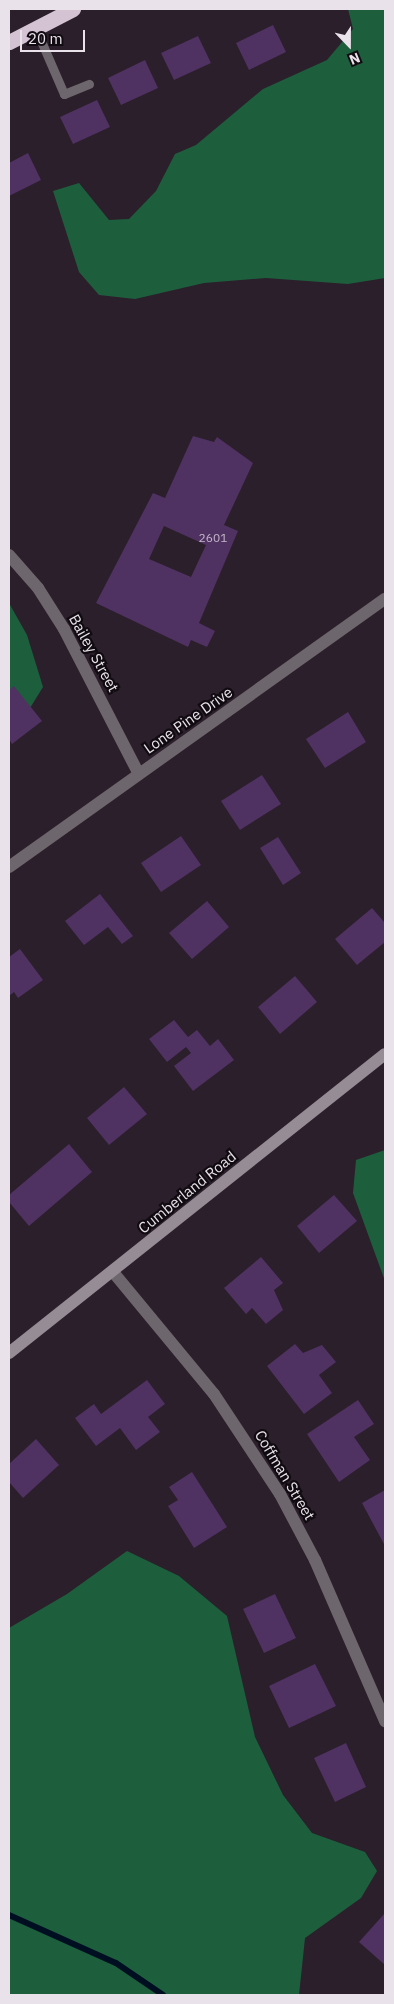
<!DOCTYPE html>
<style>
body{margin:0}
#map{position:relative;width:394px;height:2004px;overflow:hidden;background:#2b1f2b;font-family:"IBM Plex Sans",sans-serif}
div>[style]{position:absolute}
.forest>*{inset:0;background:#1d5f3d}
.stream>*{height:6px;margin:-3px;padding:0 3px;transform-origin:3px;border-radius:3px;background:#000e22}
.building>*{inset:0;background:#4f3162}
.lane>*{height:9px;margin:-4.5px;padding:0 4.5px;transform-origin:4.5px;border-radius:4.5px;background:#6d666c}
.street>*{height:12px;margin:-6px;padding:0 6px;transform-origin:6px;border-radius:6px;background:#6d666c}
.secondary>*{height:12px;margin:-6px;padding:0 6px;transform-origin:6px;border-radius:6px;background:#968c95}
.highway>*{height:15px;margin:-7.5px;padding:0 7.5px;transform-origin:7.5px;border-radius:7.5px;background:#d4c3d3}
span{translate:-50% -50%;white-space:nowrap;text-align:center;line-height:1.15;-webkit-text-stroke:4.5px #100b10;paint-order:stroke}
.number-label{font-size:12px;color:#c3b6c8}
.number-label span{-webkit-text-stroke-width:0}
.street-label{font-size:15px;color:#eae2ea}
.frame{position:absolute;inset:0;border:10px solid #eae2ea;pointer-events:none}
.north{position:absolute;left:324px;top:20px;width:50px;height:50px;-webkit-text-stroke:4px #100b10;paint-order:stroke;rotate:158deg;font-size:14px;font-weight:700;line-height:20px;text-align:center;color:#eae2ea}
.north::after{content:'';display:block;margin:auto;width:18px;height:22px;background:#eae2ea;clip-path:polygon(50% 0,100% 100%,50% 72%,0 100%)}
.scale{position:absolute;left:20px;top:30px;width:65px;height:22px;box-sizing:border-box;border:2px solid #eae2ea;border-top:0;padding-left:6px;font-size:15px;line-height:18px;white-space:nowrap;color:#eae2ea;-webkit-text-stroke:4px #100b10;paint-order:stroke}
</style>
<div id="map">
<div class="forest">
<div style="clip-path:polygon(348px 9px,385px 9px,385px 278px,348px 284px,266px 278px,204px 283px,135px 299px,99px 295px,79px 272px,53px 191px,79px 183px,109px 220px,129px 219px,156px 191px,175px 154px,196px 145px,263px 89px,327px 60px,353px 29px)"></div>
<div style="clip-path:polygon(9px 603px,27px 635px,43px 687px,9px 742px)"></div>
<div style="clip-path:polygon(385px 1150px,385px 1281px,353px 1193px,356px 1160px)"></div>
<div style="clip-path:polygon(127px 1551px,179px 1576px,227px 1616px,255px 1737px,283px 1795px,312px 1833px,365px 1852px,377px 1871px,361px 1898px,305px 1938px,299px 1995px,9px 1995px,9px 1628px,67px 1594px)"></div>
</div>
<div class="stream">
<div style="left:9px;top:1915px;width:117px;rotate:24.2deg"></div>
<div style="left:116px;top:1963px;width:57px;rotate:34.2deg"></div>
</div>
<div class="building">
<div style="clip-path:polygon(273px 25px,286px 52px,249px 70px,236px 43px)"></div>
<div style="clip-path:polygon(198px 36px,211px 63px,174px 80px,161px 53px)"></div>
<div style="clip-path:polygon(145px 60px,158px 88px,121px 105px,108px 78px)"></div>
<div style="clip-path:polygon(97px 100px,110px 127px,73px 144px,60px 117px)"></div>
<div style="clip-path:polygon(28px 153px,41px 180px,9px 196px,9px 163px)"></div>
<div style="clip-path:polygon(evenodd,193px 436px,214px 442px,217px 437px,253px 463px,224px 525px,238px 531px,199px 623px,215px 631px,207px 647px,191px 640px,188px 647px,96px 603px,153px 493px,165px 498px,193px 436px,164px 526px,206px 545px,191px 577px,149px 559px,164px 526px)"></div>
<div style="clip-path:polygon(14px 686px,42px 721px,12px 744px,9px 739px,9px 690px)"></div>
<div style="clip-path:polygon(348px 712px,366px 742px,325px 768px,306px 739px)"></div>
<div style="clip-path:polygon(262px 775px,281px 804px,240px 830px,221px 801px)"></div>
<div style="clip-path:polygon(181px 836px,201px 865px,161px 892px,141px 863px)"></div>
<div style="clip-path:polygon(278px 837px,301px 873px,283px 885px,260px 848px)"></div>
<div style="clip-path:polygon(100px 894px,133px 936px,122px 944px,108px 927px,84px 945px,65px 921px)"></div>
<div style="clip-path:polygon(207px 901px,229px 927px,192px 959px,169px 933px)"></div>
<div style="clip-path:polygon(372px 908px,385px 923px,385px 942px,357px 965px,335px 939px)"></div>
<div style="clip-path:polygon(20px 949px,43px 980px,18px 998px,14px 992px,9px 996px,9px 957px)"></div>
<div style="clip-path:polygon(295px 976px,317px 1002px,280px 1034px,258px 1007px)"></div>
<div style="clip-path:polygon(174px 1020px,188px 1037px,197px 1030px,210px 1046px,218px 1039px,234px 1060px,193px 1091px,174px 1066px,191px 1053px,186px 1047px,167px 1062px,149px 1039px)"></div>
<div style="clip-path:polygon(124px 1087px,147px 1114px,109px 1145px,87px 1118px)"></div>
<div style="clip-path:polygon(69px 1144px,92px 1172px,29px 1226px,9px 1202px,9px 1195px)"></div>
<div style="clip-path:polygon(334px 1195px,357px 1221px,319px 1253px,297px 1226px)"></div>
<div style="clip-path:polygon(261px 1257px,283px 1283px,274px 1290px,283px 1310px,266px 1324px,252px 1308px,246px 1314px,224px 1288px)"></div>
<div style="clip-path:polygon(295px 1344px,303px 1353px,322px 1345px,336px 1362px,319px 1375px,332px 1393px,304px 1414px,267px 1366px)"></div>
<div style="clip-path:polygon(147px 1380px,165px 1404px,148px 1417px,160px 1432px,136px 1450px,120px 1428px,96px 1446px,75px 1418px,94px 1404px,101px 1414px)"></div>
<div style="clip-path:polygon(358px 1400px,374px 1424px,354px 1437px,370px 1460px,339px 1482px,307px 1434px)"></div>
<div style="clip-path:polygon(36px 1439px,59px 1465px,23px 1498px,9px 1482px,9px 1464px)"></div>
<div style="clip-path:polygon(192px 1472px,227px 1527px,194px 1548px,168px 1506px,178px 1500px,169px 1487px)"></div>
<div style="clip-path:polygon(385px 1490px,385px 1546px,362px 1503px)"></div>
<div style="clip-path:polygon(275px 1594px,296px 1638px,264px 1653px,243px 1609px)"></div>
<div style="clip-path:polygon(315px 1664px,336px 1706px,289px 1728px,269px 1686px)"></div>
<div style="clip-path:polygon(346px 1743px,366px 1787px,335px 1802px,314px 1758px)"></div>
<div style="clip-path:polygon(385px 1913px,385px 1965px,359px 1942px)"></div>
</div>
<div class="lane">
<div style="left:35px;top:27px;width:73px;rotate:66.6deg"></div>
<div style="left:64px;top:94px;width:27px;rotate:-22deg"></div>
</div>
<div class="street">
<div style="left:9px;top:555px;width:44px;rotate:48.7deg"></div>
<div style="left:38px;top:588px;width:49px;rotate:57.6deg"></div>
<div style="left:64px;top:629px;width:163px;rotate:62.7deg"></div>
<div style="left:9px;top:867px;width:462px;rotate:-35.5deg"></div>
<div style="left:113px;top:1272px;width:158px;rotate:50.4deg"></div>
<div style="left:214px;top:1394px;width:120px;rotate:56.6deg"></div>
<div style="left:280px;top:1494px;width:75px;rotate:62.1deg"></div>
<div style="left:315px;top:1560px;width:176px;rotate:66.5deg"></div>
</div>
<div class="secondary">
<div style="left:9px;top:1353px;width:480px;rotate:-38.5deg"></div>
</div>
<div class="highway">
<div style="left:9px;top:42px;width:72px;rotate:-27.3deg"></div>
</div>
<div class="number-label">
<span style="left:213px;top:538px">2601</span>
</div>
<div class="street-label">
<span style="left:94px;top:653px;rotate:61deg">Bailey Street</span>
<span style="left:188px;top:720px;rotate:-35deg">Lone Pine Drive</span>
<span style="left:187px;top:1192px;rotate:-39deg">Cumberland Road</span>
<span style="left:285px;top:1475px;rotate:59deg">Coffman Street</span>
</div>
<div class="frame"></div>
<div class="north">N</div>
<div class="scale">20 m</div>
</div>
